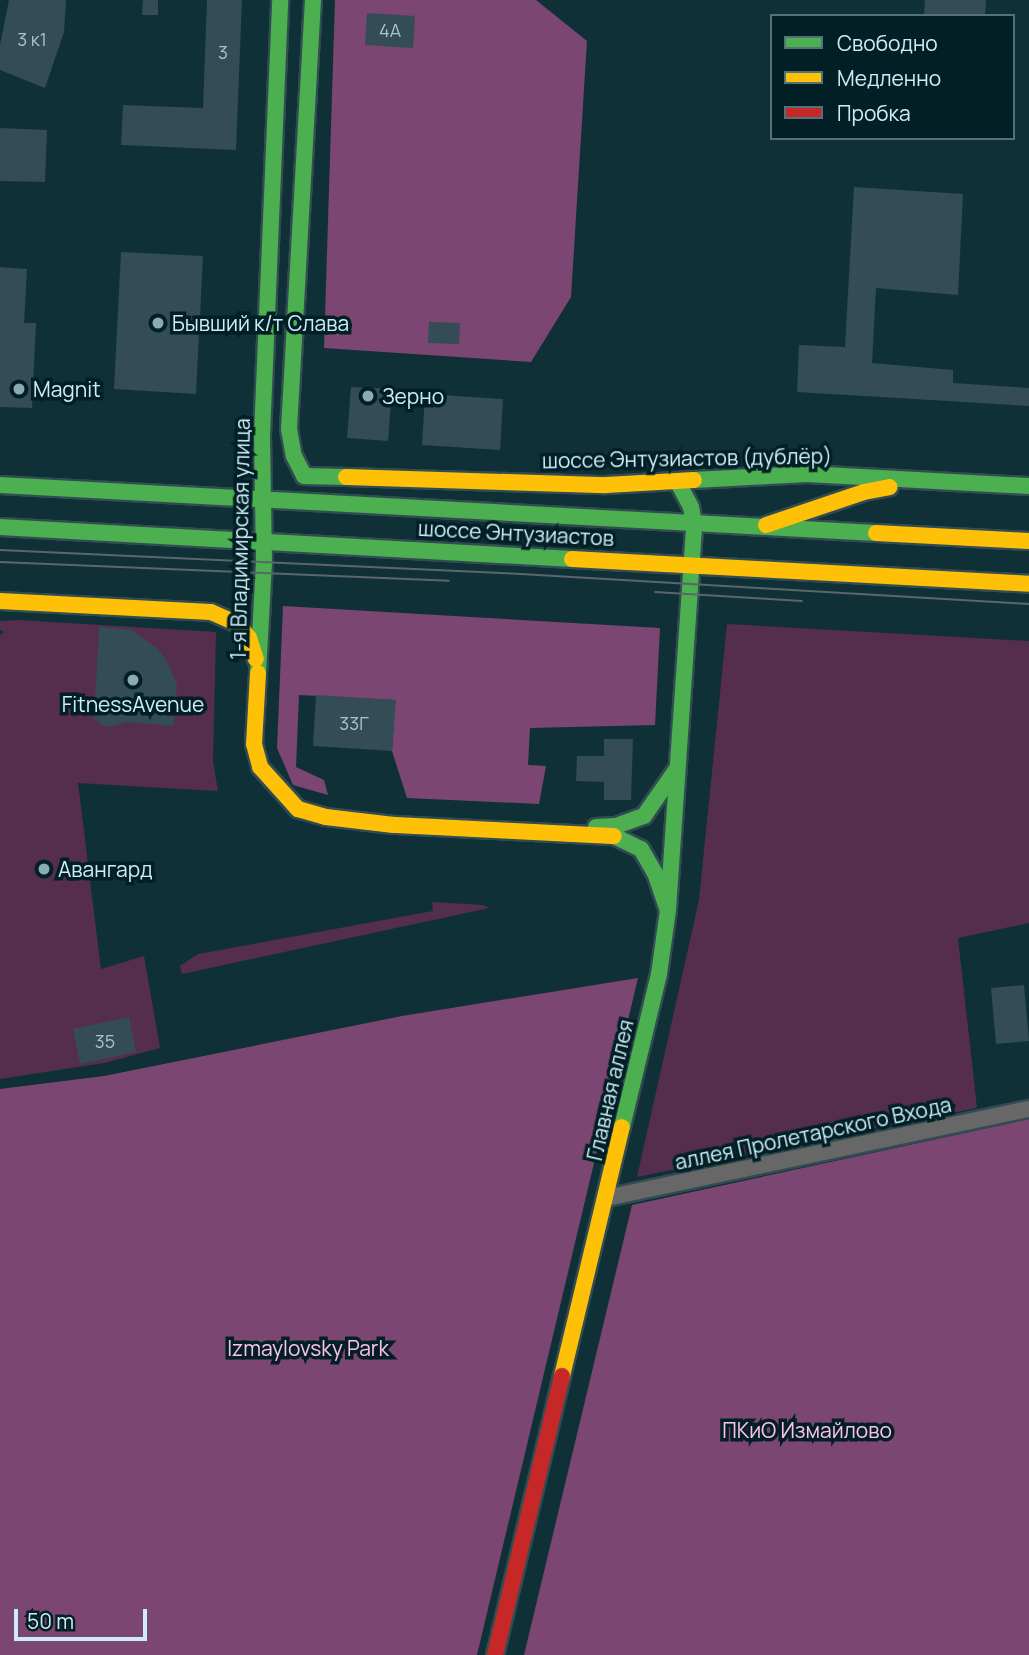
<!DOCTYPE html>
<meta charset="utf-8">
<style>
body{margin:0}
#map{position:relative;width:1029px;height:1655px;overflow:hidden;background:#103037;font-family:Manrope,sans-serif}
div>[style]{position:absolute}
.green>*{inset:0;background:#552e4f}
.forest>*{inset:0;background:#7b4672}
.building>*{inset:0;background:#334c55}
.roads{filter:drop-shadow(2px 0 #314c52) drop-shadow(-2px 0 #314c52) drop-shadow(0 2px #314c52) drop-shadow(0 -2px #314c52)}
.street>*{height:16px;margin:-8px;padding:0 8px;transform-origin:8px;border-radius:8px;background:#686767}
.fast>*{height:16px;margin:-8px;padding:0 8px;transform-origin:8px;border-radius:8px;background:#4caf50}
.slow>*{height:16px;margin:-8px;padding:0 8px;transform-origin:8px;border-radius:8px;background:#ffc107}
.jam>*{height:16px;margin:-8px;padding:0 8px;transform-origin:8px;border-radius:8px;background:#c62828}
.tram>*{height:2px;margin:-1px;padding:0 1px;transform-origin:1px;border-radius:1px;background:#59676a}
.dots>*{width:19px;height:19px;translate:-50% -50%;box-sizing:border-box;border:4px solid #031f26;border-radius:50%}
span{translate:-50% -50%;white-space:nowrap;text-align:center;line-height:1.15;-webkit-text-stroke:7px #031f26;paint-order:stroke}
.number-label{font-size:18px;color:#a6c5ce}
.number-label span{-webkit-text-stroke-width:0}
.poi-label{font-size:21px;color:#ccedf7}
.left{translate:0 -50%;text-align:left}
.street-label{font-size:21px;color:#ccedf7}
.park-label{font-size:21px;color:#fcc1ea}
.legend{position:absolute;left:770px;top:14px;width:245px;height:126px;box-sizing:border-box;background:#031f26;border:2px solid #53717a;margin:0;padding:9px 12px;list-style:none;font-size:21px;color:#ccedf7}
.legend li{display:flex;align-items:center;gap:14px;height:35px}
.legend b{width:35px;border:2px solid #53717a}
.scale{position:absolute;left:14px;top:1609px;width:133px;height:32px;box-sizing:border-box;border:4px solid #ccedf7;border-top:0;padding-left:9px;font-size:21px;line-height:24px;white-space:nowrap;color:#ccedf7;-webkit-text-stroke:5px #031f26;paint-order:stroke}
</style>
<div id="map">
<div class="green">
<div style="clip-path:polygon(18px 620px,216px 632px,213px 762px,218px 791px,78px 783px,101px 969px,144px 956px,160px 1048px,104px 1063px,0 1079px,0 635px,4px 632px,0 630px,0 621px)"></div>
<div style="clip-path:polygon(727px 624px,1029px 641px,1029px 923px,958px 938px,977px 1108px,637px 1177px,699px 900px)"></div>
<div style="clip-path:polygon(432px 902px,483px 905px,489px 908px,182px 974px,180px 966px,198px 954px,433px 911px)"></div>
</div>
<div class="forest">
<div style="clip-path:polygon(335px 0,536px 0,587px 41px,571px 297px,531px 362px,324px 348px)"></div>
<div style="clip-path:polygon(283px 606px,660px 628px,655px 725px,530px 728px,528px 765px,546px 766px,539px 804px,407px 798px,392px 751px,395px 700px,299px 695px,296px 767px,324px 780px,328px 795px,293px 785px,277px 748px)"></div>
<div style="clip-path:polygon(638px 978px,477px 1655px,0 1655px,0 1089px,104px 1076px,402px 1016px)"></div>
<div style="clip-path:polygon(1029px 1119px,1029px 1655px,524px 1655px,632px 1205px)"></div>
</div>
<div class="building">
<div style="clip-path:polygon(9px 0,66px 0,64px 32px,45px 88px,0 70px,0 45px)"></div>
<div style="clip-path:polygon(143px 0,158px 0,158px 15px,142px 15px)"></div>
<div style="clip-path:polygon(207px 0,242px 0,236px 150px,121px 145px,123px 105px,203px 108px)"></div>
<div style="clip-path:polygon(925px 0,986px 0,985px 16px,924px 16px)"></div>
<div style="clip-path:polygon(367px 13px,415px 16px,413px 48px,365px 45px)"></div>
<div style="clip-path:polygon(0 128px,47px 130px,45px 182px,0 181px)"></div>
<div style="clip-path:polygon(854px 187px,963px 194px,958px 295px,876px 288px,872px 363px,953px 370px,953px 383px,1029px 388px,1029px 406px,797px 392px,799px 345px,845px 347px)"></div>
<div style="clip-path:polygon(121px 252px,203px 256px,196px 394px,114px 389px)"></div>
<div style="clip-path:polygon(0 267px,27px 269px,24px 323px,36px 323px,32px 408px,0 407px)"></div>
<div style="clip-path:polygon(429px 322px,460px 323px,459px 344px,428px 343px)"></div>
<div style="clip-path:polygon(351px 387px,392px 389px,388px 441px,347px 438px)"></div>
<div style="clip-path:polygon(425px 394px,503px 399px,500px 450px,422px 445px)"></div>
<div style="clip-path:polygon(99px 627px,132px 630px,158px 649px,166px 660px,177px 684px,174px 726px,126px 722px,111px 727px,102px 725px,94px 718px)"></div>
<div style="clip-path:polygon(316px 695px,396px 700px,392px 751px,313px 746px)"></div>
<div style="clip-path:polygon(604px 739px,633px 739px,631px 800px,604px 800px,604px 782px,576px 781px,577px 756px,604px 756px)"></div>
<div style="clip-path:polygon(1024px 985px,1029px 1041px,996px 1044px,991px 988px)"></div>
<div style="clip-path:polygon(129px 1017px,136px 1052px,80px 1064px,73px 1029px)"></div>
</div>
<div class="roads">
<div class="street">
<div style="left:606px;top:1198px;width:432px;rotate:-11.9deg"></div>
</div>
<div class="fast">
<div style="left:313px;top:0;width:430px;rotate:93.2deg"></div>
<div style="left:289px;top:429px;width:27px;rotate:80deg"></div>
<div style="left:294px;top:456px;width:22px;rotate:63deg"></div>
<div style="left:304px;top:476px;width:42px;rotate:1.4deg"></div>
<div style="left:694px;top:480px;width:113px;rotate:-3deg"></div>
<div style="left:807px;top:474px;width:222px;rotate:3.1deg"></div>
<div style="left:0;top:485px;width:877px;rotate:3.14deg"></div>
<div style="left:0;top:527px;width:573px;rotate:3.2deg"></div>
<div style="left:258px;top:673px;width:110px;rotate:-86.9deg"></div>
<div style="left:264px;top:563px;width:128px;rotate:-90.9deg"></div>
<div style="left:262px;top:435px;width:435px;rotate:-87.6deg"></div>
<div style="left:596px;top:827px;width:20px;rotate:-3deg"></div>
<div style="left:616px;top:826px;width:30px;rotate:-20deg"></div>
<div style="left:644px;top:816px;width:56px;rotate:-55.2deg"></div>
<div style="left:614px;top:836px;width:30px;rotate:26deg"></div>
<div style="left:641px;top:849px;width:28px;rotate:60deg"></div>
<div style="left:655px;top:873px;width:39px;rotate:71deg"></div>
<div style="left:622px;top:1127px;width:157px;rotate:-76.4deg"></div>
<div style="left:659px;top:974px;width:65px;rotate:-82deg"></div>
<div style="left:668px;top:910px;width:387px;rotate:-86.1deg"></div>
<div style="left:694px;top:524px;width:17px;rotate:-100deg"></div>
<div style="left:691px;top:507px;width:27px;rotate:-118deg"></div>
</div>
<div class="slow">
<div style="left:346px;top:477px;width:260px;rotate:1.8deg"></div>
<div style="left:606px;top:485px;width:88px;rotate:-3.3deg"></div>
<div style="left:766px;top:525px;width:103px;rotate:-18.6deg"></div>
<div style="left:864px;top:492px;width:26px;rotate:-11deg"></div>
<div style="left:876px;top:533px;width:153px;rotate:3deg"></div>
<div style="left:572px;top:559px;width:458px;rotate:3.1deg"></div>
<div style="left:0;top:601px;width:211px;rotate:3deg"></div>
<div style="left:211px;top:612px;width:30px;rotate:24deg"></div>
<div style="left:238px;top:624px;width:18px;rotate:52deg"></div>
<div style="left:249px;top:638px;width:22px;rotate:72deg"></div>
<div style="left:258px;top:673px;width:71px;rotate:93.2deg"></div>
<div style="left:254px;top:744px;width:24px;rotate:75deg"></div>
<div style="left:260px;top:767px;width:57px;rotate:47.9deg"></div>
<div style="left:298px;top:809px;width:29px;rotate:16deg"></div>
<div style="left:326px;top:817px;width:68px;rotate:6.7deg"></div>
<div style="left:394px;top:825px;width:220px;rotate:2.9deg"></div>
<div style="left:562px;top:1376px;width:256px;rotate:-76.5deg"></div>
</div>
<div class="jam">
<div style="left:495px;top:1655px;width:287px;rotate:-76.5deg"></div>
</div>
</div>
<div class="tram">
<div style="left:0;top:550px;width:522px;rotate:2.64deg"></div>
<div style="left:521px;top:574px;width:509px;rotate:3.38deg"></div>
<div style="left:0;top:562px;width:449px;rotate:2.4deg"></div>
<div style="left:655px;top:592px;width:147px;rotate:3.5deg"></div>
</div>
<div class="dots">
<div style="left:158px;top:323px;background:#8aabb4"></div>
<div style="left:19px;top:389px;background:#8aabb4"></div>
<div style="left:368px;top:396px;background:#8aabb4"></div>
<div style="left:133px;top:680px;background:#8aabb4"></div>
<div style="left:44px;top:869px;background:#8aabb4"></div>
</div>
<div class="number-label">
<span style="left:390px;top:30px">4А</span>
<span style="left:32px;top:39px">3 к1</span>
<span style="left:223px;top:52px">3</span>
<span style="left:354px;top:723px">33Г</span>
<span style="left:105px;top:1041px">35</span>
</div>
<div class="poi-label">
<span class="left" style="left:172px;top:323px">Бывший к/т Слава</span>
<span class="left" style="left:33px;top:389px">Magnit</span>
<span class="left" style="left:382px;top:396px">Зерно</span>
<span style="left:133px;top:704px">FitnessAvenue</span>
<span class="left" style="left:58px;top:869px">Авангард</span>
</div>
<div class="street-label">
<span style="left:687px;top:458px;rotate:-1deg">шоссе Энтузиастов (дублёр)</span>
<span style="left:516px;top:533px;rotate:3deg">шоссе Энтузиастов</span>
<span style="left:240px;top:539px;rotate:-89deg">1-я Владимирская улица</span>
<span style="left:610px;top:1090px;rotate:-77deg">Главная аллея</span>
<span style="left:813px;top:1133px;rotate:-12deg">аллея Пролетарского Входа</span>
</div>
<div class="park-label">
<span style="left:308px;top:1348px">Izmaylovsky Park</span>
<span style="left:807px;top:1430px">ПКиО Измайлово</span>
</div>
<ul class="legend">
<li><b style="height:9px;background:#4caf50"></b>Свободно</li>
<li><b style="height:9px;background:#ffc107"></b>Медленно</li>
<li><b style="height:9px;background:#c62828"></b>Пробка</li>
</ul>
<div class="scale">50 m</div>
</div>
